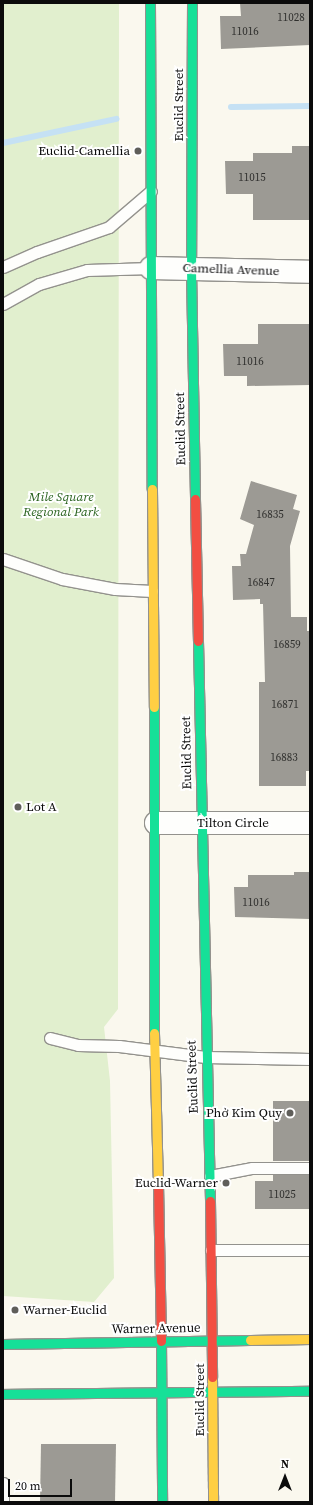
<!DOCTYPE html>
<meta charset="utf-8">
<style>
body{margin:0}
#map{position:relative;width:313px;height:1505px;overflow:hidden;background:#faf8ee;font-family:"Source Serif 4",serif}
div>[style]{position:absolute}
.green>*{inset:0;background:#e1efce}
.stream>*{height:6px;margin:-3px;padding:0 3px;transform-origin:3px;border-radius:3px;background:#c5e1f4}
.building>*{inset:0;background:#9c9a94}
.roads{filter:drop-shadow(1px 0 #93928d) drop-shadow(-1px 0 #93928d) drop-shadow(0 1px #93928d) drop-shadow(0 -1px #93928d)}
.lane>*{height:11px;margin:-5.5px;padding:0 5.5px;transform-origin:5.5px;border-radius:5.5px;background:#fefefc}
.street>*{height:22px;margin:-11px;padding:0 11px;transform-origin:11px;border-radius:11px;background:#fefefc}
.fast>*{height:9px;margin:-4.5px;padding:0 4.5px;transform-origin:4.5px;border-radius:4.5px;background:#16e098}
.slow>*{height:9px;margin:-4.5px;padding:0 4.5px;transform-origin:4.5px;border-radius:4.5px;background:#ffcf43}
.jam>*{height:9px;margin:-4.5px;padding:0 4.5px;transform-origin:4.5px;border-radius:4.5px;background:#f24e42}
.dots>*{width:11px;height:11px;translate:-50% -50%;box-sizing:border-box;border:2px solid #fff;border-radius:50%}
span{translate:-50% -50%;white-space:nowrap;text-align:center;line-height:1.15;-webkit-text-stroke:4px #fff;paint-order:stroke}
.number-label{font-size:11px;color:#2f2f2d}
.number-label span{-webkit-text-stroke-width:0}
.street-label{font-size:13px;color:#0b0b0b}
.poi-label{font-size:13px;color:#0b0b0b}
.right{translate:-100% -50%;text-align:right}
.left{translate:0 -50%;text-align:left}
.park-label{font-size:13px;color:#27611c;font-style:italic}
.frame{position:absolute;inset:0;border:4px solid #0b0b0b;pointer-events:none}
.north{position:absolute;left:265px;top:1457px;width:40px;height:40px;-webkit-text-stroke:3px #fff;paint-order:stroke;rotate:0deg;font-size:11px;font-weight:700;line-height:16px;text-align:center;color:#0b0b0b}
.north::after{content:'';display:block;margin:auto;width:14px;height:18px;background:#0b0b0b;clip-path:polygon(50% 0,100% 100%,50% 72%,0 100%)}
.scale{position:absolute;left:8px;top:1479px;width:64px;height:18px;box-sizing:border-box;border:2px solid #0b0b0b;border-top:0;padding-left:5px;font-size:12px;line-height:14px;white-space:nowrap;color:#0b0b0b;-webkit-text-stroke:3px #fff;paint-order:stroke}
</style>
<div id="map">
<div class="green">
<div style="clip-path:polygon(3px 3px,119px 3px,118px 1009px,104px 1027px,110px 1081px,114px 1278px,94px 1302px,3px 1296px)"></div>
</div>
<div class="stream">
<div style="left:231px;top:107px;width:79px;rotate:-0.7deg"></div>
<div style="left:3px;top:143px;width:116px;rotate:-12deg"></div>
</div>
<div class="building">
<div style="clip-path:polygon(240px 3px,310px 3px,310px 45px,221px 49px,220px 16px,241px 16px)"></div>
<div style="clip-path:polygon(292px 146px,310px 146px,310px 220px,253px 220px,253px 194px,226px 194px,225px 161px,253px 161px,253px 153px,292px 153px)"></div>
<div style="clip-path:polygon(258px 324px,310px 324px,310px 385px,247px 386px,247px 376px,224px 376px,223px 344px,258px 344px)"></div>
<div style="clip-path:polygon(251px 481px,297px 495px,293px 509px,300px 511px,290px 546px,291px 617px,307px 617px,307px 631px,310px 631px,310px 771px,306px 771px,306px 786px,259px 786px,259px 682px,265px 682px,263px 604px,260px 604px,260px 599px,233px 600px,232px 566px,241px 566px,240px 554px,246px 554px,254px 525px,240px 519px)"></div>
<div style="clip-path:polygon(294px 872px,310px 872px,310px 919px,235px 917px,234px 887px,248px 887px,248px 875px,294px 875px)"></div>
<div style="clip-path:polygon(273px 1101px,310px 1101px,310px 1161px,273px 1161px)"></div>
<div style="clip-path:polygon(273px 1175px,310px 1175px,310px 1209px,255px 1209px,255px 1181px,273px 1181px)"></div>
<div style="clip-path:polygon(41px 1444px,116px 1444px,115px 1502px,40px 1502px)"></div>
</div>
<div class="roads">
<div class="lane">
<div style="left:3px;top:267px;width:37px;rotate:-24deg"></div>
<div style="left:37px;top:252px;width:76px;rotate:-19.1deg"></div>
<div style="left:109px;top:227px;width:55px;rotate:-40.6deg"></div>
<div style="left:3px;top:304px;width:41px;rotate:-29.1deg"></div>
<div style="left:39px;top:284px;width:50px;rotate:-16.3deg"></div>
<div style="left:87px;top:270px;width:64px;rotate:-1.8deg"></div>
<div style="left:3px;top:559px;width:62px;rotate:18.7deg"></div>
<div style="left:62px;top:579px;width:54px;rotate:10.7deg"></div>
<div style="left:115px;top:589px;width:37px;rotate:3deg"></div>
<div style="left:50px;top:1038px;width:29px;rotate:14deg"></div>
<div style="left:78px;top:1045px;width:41px;rotate:1.4deg"></div>
<div style="left:119px;top:1046px;width:87px;rotate:7.3deg"></div>
<div style="left:205px;top:1057px;width:105px;rotate:1.1deg"></div>
<div style="left:210px;top:1176px;width:43px;rotate:-10.8deg"></div>
<div style="left:252px;top:1168px;width:58px"></div>
<div style="left:211px;top:1250px;width:99px"></div>
<div style="left:3px;top:1483px;width:19px;rotate:90deg"></div>
</div>
<div class="street">
<div style="left:151px;top:268px;width:159px;rotate:1.4deg"></div>
<div style="left:156px;top:823px;width:154px"></div>
</div>
<div class="fast">
<div style="left:150px;top:3px;width:486px;rotate:89.8deg"></div>
<div style="left:192px;top:3px;width:265px;rotate:90.2deg"></div>
<div style="left:191px;top:268px;width:231px;rotate:89deg"></div>
<div style="left:198px;top:641px;width:560px;rotate:88.77deg"></div>
<div style="left:154px;top:707px;width:326px;rotate:90deg"></div>
<div style="left:161px;top:1341px;width:161px;rotate:89.6deg"></div>
<div style="left:3px;top:1344px;width:247px;rotate:-0.9deg"></div>
<div style="left:3px;top:1394px;width:307px;rotate:-0.6deg"></div>
</div>
<div class="slow">
<div style="left:152px;top:489px;width:218px;rotate:89.5deg"></div>
<div style="left:154px;top:1033px;width:151px;rotate:88.5deg"></div>
<div style="left:250px;top:1340px;width:60px;rotate:-1deg"></div>
<div style="left:212px;top:1377px;width:125px;rotate:89.5deg"></div>
</div>
<div class="jam">
<div style="left:195px;top:499px;width:142px;rotate:88.8deg"></div>
<div style="left:158px;top:1184px;width:157px;rotate:88.9deg"></div>
<div style="left:210px;top:1201px;width:176px;rotate:89.3deg"></div>
</div>
</div>
<div class="dots">
<div style="left:138px;top:151px;background:#5f5e5a"></div>
<div style="left:18px;top:807px;background:#5f5e5a"></div>
<div style="left:290px;top:1113px;background:#5f5e5a"></div>
<div style="left:226px;top:1183px;background:#5f5e5a"></div>
<div style="left:15px;top:1310px;background:#5f5e5a"></div>
</div>
<div class="number-label">
<span style="left:291px;top:18px">11028</span>
<span style="left:245px;top:32px">11016</span>
<span style="left:252px;top:178px">11015</span>
<span style="left:250px;top:362px">11016</span>
<span style="left:270px;top:515px">16835</span>
<span style="left:261px;top:583px">16847</span>
<span style="left:287px;top:645px">16859</span>
<span style="left:285px;top:705px">16871</span>
<span style="left:284px;top:758px">16883</span>
<span style="left:256px;top:903px">11016</span>
<span style="left:282px;top:1195px">11025</span>
</div>
<div class="street-label">
<span style="left:179px;top:105px;rotate:-90deg">Euclid Street</span>
<span style="left:231px;top:270px;rotate:2deg">Camellia Avenue</span>
<span style="left:181px;top:429px;rotate:-91deg">Euclid Street</span>
<span style="left:187px;top:753px;rotate:-91deg">Euclid Street</span>
<span style="left:233px;top:823px">Tilton Circle</span>
<span style="left:193px;top:1077px;rotate:-92deg">Euclid Street</span>
<span style="left:156px;top:1329px;rotate:-1deg">Warner Avenue</span>
<span style="left:200px;top:1400px;rotate:-90deg">Euclid Street</span>
</div>
<div class="poi-label">
<span class="right" style="left:130px;top:151px">Euclid-Camellia</span>
<span class="left" style="left:26px;top:807px">Lot A</span>
<span class="right" style="left:282px;top:1113px">Phở Kim Quy</span>
<span class="right" style="left:218px;top:1183px">Euclid-Warner</span>
<span class="left" style="left:23px;top:1310px">Warner-Euclid</span>
</div>
<div class="park-label">
<span style="left:61px;top:505px">Mile Square<br>Regional Park</span>
</div>
<div class="frame"></div>
<div class="north">N</div>
<div class="scale">20 m</div>
</div>
